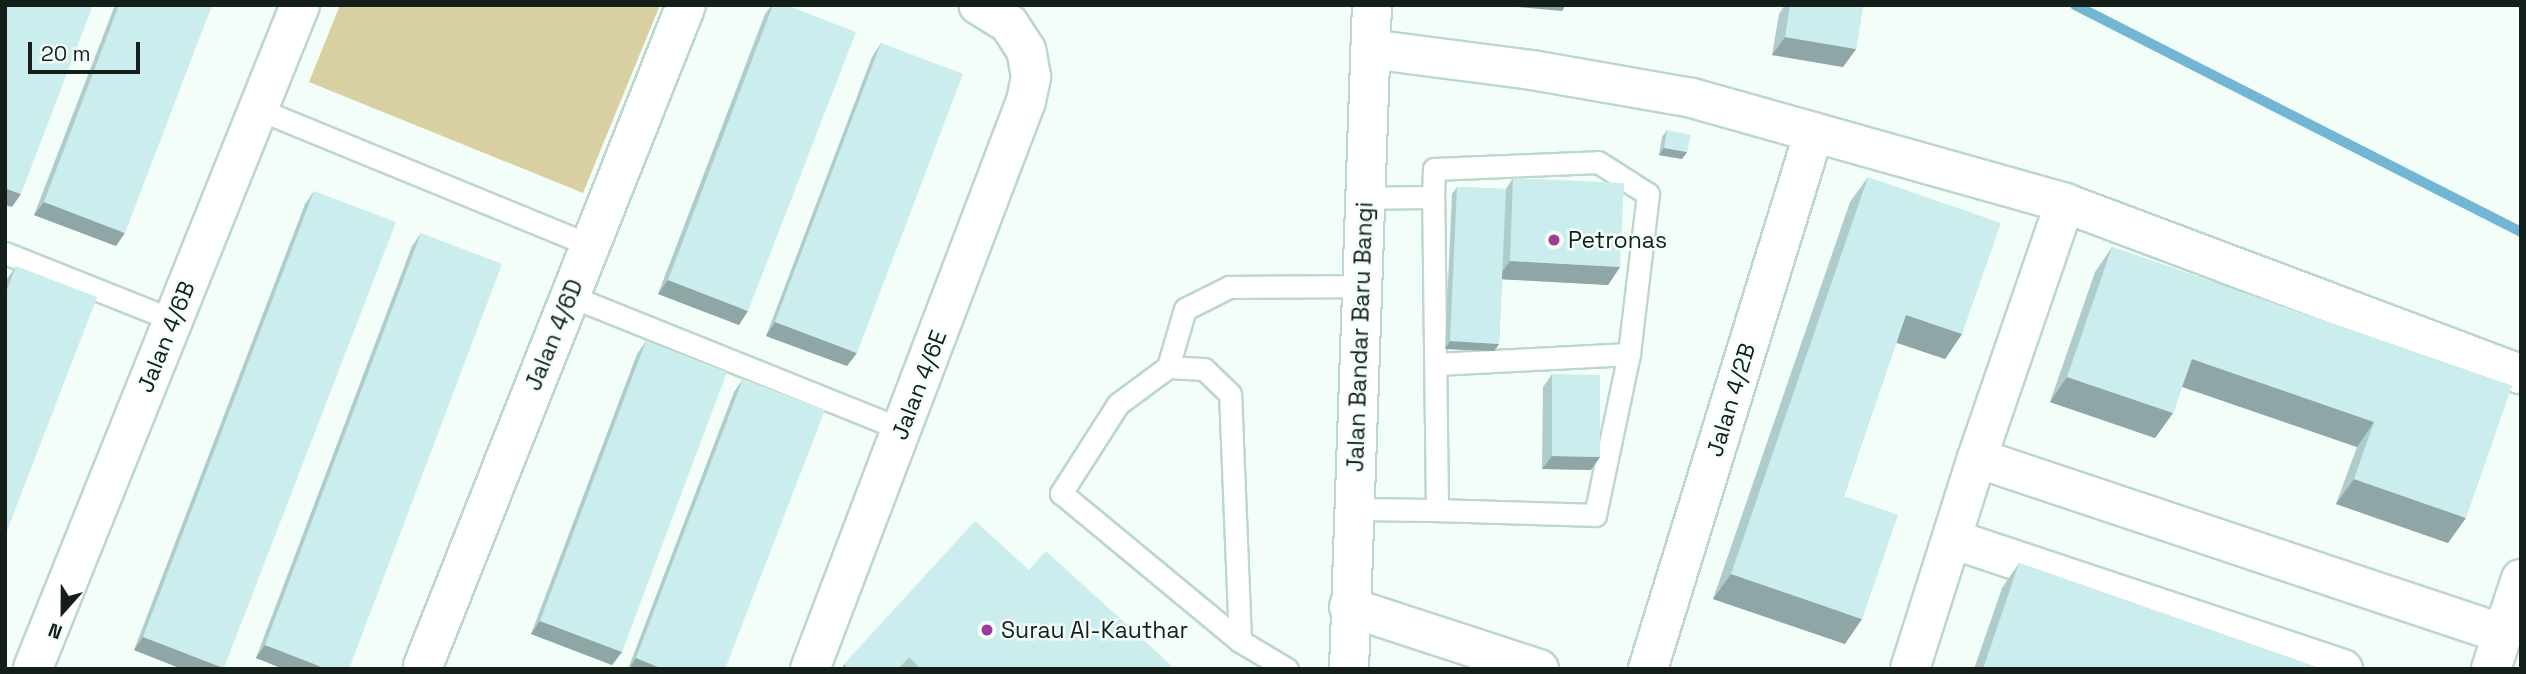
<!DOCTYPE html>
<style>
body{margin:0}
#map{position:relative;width:2526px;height:674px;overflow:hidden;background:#f3fef8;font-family:"Space Grotesk",sans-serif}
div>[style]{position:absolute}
.green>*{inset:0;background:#d8cfa3}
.stream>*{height:10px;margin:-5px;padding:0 5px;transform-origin:5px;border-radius:5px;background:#73b5d4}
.roads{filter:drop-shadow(2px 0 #bcd8ca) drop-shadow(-2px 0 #bcd8ca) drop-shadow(0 2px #bcd8ca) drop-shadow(0 -2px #bcd8ca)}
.lane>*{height:21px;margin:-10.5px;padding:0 10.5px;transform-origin:10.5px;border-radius:10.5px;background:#fff}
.street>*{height:38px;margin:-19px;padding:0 19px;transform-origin:19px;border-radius:19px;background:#fff}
.secondary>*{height:38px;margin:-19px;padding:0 19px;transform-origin:19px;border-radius:19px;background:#fff}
.wall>*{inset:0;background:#afcccc}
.shaded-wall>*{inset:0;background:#8ea6a6}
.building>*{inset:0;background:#cbeded}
.dots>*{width:19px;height:19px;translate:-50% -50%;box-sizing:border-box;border:4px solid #f3fef8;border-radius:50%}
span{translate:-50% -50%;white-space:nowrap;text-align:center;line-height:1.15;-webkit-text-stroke:5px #f3fef8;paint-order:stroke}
.poi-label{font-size:23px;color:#141f1a}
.left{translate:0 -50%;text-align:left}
.street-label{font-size:23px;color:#141f1a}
.frame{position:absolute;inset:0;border:7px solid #141f1a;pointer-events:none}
.north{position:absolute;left:28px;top:576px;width:70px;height:70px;-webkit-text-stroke:5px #f3fef8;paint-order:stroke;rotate:201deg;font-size:19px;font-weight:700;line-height:28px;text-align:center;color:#141f1a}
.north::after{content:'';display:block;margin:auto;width:24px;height:32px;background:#141f1a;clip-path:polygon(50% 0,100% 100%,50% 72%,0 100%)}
.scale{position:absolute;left:28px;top:42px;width:112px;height:32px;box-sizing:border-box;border:4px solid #141f1a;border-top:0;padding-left:9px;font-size:21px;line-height:24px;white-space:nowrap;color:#141f1a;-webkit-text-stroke:5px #f3fef8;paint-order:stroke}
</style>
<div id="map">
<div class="green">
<div style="clip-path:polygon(340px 5px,660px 5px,583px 193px,309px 82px)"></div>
</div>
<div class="stream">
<div style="left:2075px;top:5px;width:500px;rotate:26.97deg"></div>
</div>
<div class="roads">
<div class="lane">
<div style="left:258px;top:109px;width:359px;rotate:22.3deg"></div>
<div style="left:1433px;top:197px;width:28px;rotate:-88deg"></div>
<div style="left:1434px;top:169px;width:164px;rotate:-2.4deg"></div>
<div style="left:1598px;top:162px;width:59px;rotate:32.6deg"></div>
<div style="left:1648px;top:194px;width:161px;rotate:96.8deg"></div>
<div style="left:1629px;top:354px;width:192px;rotate:177deg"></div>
<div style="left:5px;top:253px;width:181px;rotate:21.7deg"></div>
<div style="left:570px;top:296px;width:359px;rotate:21.9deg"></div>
<div style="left:1168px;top:367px;width:60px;rotate:-73.7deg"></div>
<div style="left:1185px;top:309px;width:49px;rotate:-26.6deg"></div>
<div style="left:1229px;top:287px;width:133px;rotate:-0.4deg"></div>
<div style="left:1352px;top:509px;width:85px;rotate:0.7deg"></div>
<div style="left:1437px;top:510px;width:313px;rotate:-90.7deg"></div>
<div style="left:1433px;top:197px;width:68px;rotate:179.2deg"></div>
<div style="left:1437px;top:510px;width:158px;rotate:1.8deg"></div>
<div style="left:1595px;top:515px;width:165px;rotate:-78.1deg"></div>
<div style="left:1240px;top:641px;width:247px;rotate:-92.3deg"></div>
<div style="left:1230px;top:394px;width:36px;rotate:-136deg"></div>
<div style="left:1204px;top:369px;width:36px;rotate:-177deg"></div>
<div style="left:1168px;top:367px;width:62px;rotate:143.5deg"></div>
<div style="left:1118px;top:404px;width:106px;rotate:122.6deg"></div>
<div style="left:1061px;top:493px;width:232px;rotate:39.6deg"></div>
<div style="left:1240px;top:641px;width:55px;rotate:30.8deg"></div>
</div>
<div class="street">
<div style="left:1370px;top:49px;width:163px;rotate:7.4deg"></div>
<div style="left:1532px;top:70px;width:162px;rotate:9.9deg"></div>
<div style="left:1692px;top:98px;width:387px;rotate:15.7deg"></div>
<div style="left:1977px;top:458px;width:555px;rotate:18.5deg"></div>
<div style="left:1952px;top:539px;width:412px;rotate:18.4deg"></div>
<div style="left:1349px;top:607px;width:200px;rotate:18.1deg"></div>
<div style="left:423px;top:666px;width:711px;rotate:-68.3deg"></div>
<div style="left:33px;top:668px;width:715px;rotate:-68.06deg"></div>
<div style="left:810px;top:669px;width:608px;rotate:-69.18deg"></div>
<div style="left:1026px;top:101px;width:25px;rotate:-78deg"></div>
<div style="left:1031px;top:77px;width:27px;rotate:-100deg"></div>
<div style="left:1026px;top:50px;width:31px;rotate:-123deg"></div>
<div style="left:1009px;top:24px;width:36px;rotate:-148deg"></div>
<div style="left:1648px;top:669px;width:562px;rotate:-72.82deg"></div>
<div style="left:1910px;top:669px;width:221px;rotate:-72.4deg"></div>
<div style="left:1977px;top:458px;width:270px;rotate:-71deg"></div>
<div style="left:2065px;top:203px;width:487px;rotate:20.6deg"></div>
<div style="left:2491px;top:669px;width:95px;rotate:-71.6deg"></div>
</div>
<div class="secondary">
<div style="left:1349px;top:669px;width:664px;rotate:-88.02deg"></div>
</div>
</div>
<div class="wall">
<div style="clip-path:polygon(115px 5px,212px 5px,116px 246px,34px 215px)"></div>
<div style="clip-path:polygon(772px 5px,786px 5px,739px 325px,658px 294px,765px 14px)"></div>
<div style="clip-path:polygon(1785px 5px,1863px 5px,1856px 49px,1843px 67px,1772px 55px,1779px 14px)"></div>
<div style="clip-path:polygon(881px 43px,847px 366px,766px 336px,872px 57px)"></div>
<div style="clip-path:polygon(1667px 130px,1687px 152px,1682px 159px,1659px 155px,1662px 137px)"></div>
<div style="clip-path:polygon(1868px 177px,1962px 334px,1945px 359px,1896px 342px,1844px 496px,1845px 644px,1713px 599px,1850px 202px)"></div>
<div style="clip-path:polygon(1513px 178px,1620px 267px,1608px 285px,1502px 279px,1499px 344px,1494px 351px,1445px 349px,1452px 194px,1457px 187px,1506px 189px)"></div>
<div style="clip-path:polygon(314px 191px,182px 669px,134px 650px,305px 204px)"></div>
<div style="clip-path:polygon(421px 233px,349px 669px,256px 658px,412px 246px)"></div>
<div style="clip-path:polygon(2112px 247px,2512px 386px,2448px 543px,2336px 504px,2357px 447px,2182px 387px,2173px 413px,2155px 438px,2050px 402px,2095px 272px)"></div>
<div style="clip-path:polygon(16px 266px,5px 536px,5px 284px,7px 279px)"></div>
<div style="clip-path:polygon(646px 341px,622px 652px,612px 665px,531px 634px,637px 354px)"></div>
<div style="clip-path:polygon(1552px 374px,1600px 457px,1591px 470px,1542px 469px,1543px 387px)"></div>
<div style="clip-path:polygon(743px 379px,725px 669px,628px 669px,734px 392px)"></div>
<div style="clip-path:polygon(2019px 563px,2322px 669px,1974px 669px,2002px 588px)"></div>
<div style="clip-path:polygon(1029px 570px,1170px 669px,841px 669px,844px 664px)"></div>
</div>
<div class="shaded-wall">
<div style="clip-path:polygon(1495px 5px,1566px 5px,1562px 11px)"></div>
<div style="clip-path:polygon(1785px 37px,1856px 49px,1843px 67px,1772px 55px)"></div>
<div style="clip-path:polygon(1664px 148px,1687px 152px,1682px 159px,1659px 155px)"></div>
<div style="clip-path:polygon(5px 188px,21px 194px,12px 207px,5px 205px)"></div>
<div style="clip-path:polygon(44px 202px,125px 233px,116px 246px,34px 215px)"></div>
<div style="clip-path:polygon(1510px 261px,1620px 267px,1608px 285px,1497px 279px)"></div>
<div style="clip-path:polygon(668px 280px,748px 311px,739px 325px,658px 294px)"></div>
<div style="clip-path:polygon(1906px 315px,1962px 334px,1945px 359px,1888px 340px)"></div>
<div style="clip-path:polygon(775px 322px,857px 353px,847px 366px,766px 336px)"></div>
<div style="clip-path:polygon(1450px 341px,1499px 344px,1494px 351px,1445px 349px)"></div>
<div style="clip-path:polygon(2192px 359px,2374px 422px,2357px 447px,2174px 384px)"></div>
<div style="clip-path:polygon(2067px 377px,2173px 413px,2155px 438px,2050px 402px)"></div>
<div style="clip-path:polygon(1552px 456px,1600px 457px,1591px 470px,1542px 469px)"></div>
<div style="clip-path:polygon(2354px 479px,2466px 518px,2448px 543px,2336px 504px)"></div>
<div style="clip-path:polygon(1731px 574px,1862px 619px,1845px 644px,1713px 599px)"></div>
<div style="clip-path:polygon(540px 621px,622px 652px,612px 665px,531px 634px)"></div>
<div style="clip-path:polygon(143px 637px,224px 668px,182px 669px,134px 650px)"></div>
<div style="clip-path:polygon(265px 645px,327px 669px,283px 669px,256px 658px)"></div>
<div style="clip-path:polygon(636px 658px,663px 669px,629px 669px)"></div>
</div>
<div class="building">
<div style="clip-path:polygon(5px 5px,93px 5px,21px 194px,5px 188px)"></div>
<div style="clip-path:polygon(119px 5px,212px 5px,125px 233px,44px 202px)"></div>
<div style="clip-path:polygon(773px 5px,786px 5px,856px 32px,748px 311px,668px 280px)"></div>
<div style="clip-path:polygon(1790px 5px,1863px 5px,1856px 49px,1785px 37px)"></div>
<div style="clip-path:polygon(881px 43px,963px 74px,857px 353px,775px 322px)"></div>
<div style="clip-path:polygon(1667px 130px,1691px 135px,1687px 152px,1664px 148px)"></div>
<div style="clip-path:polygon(1868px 177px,2001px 223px,1962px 334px,1906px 315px,1844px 496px,1898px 515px,1862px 619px,1731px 574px)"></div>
<div style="clip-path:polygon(1513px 178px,1624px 183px,1620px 267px,1510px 261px)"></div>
<div style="clip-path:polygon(1457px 187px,1506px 189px,1499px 344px,1450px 341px)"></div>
<div style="clip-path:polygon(314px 191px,396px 222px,224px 668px,143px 637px)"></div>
<div style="clip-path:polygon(421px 233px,502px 264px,349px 669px,327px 669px,265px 645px)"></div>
<div style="clip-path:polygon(2112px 247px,2512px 386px,2466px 518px,2354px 479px,2374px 422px,2192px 359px,2173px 413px,2067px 377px)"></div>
<div style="clip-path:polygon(16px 266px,97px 297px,5px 536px,5px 295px)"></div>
<div style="clip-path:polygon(646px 341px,727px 372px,622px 652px,540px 621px)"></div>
<div style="clip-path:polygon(1552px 374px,1600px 375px,1600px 457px,1552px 456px)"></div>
<div style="clip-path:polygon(743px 379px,825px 410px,725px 669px,663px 669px,636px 658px)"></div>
<div style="clip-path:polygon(975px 521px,1029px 570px,1046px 551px,1172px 666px,1169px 669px,921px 669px,909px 657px,898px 669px,849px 669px,844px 664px)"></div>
<div style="clip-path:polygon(2019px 563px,2322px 669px,1983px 669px)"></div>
</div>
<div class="dots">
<div style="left:1554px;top:240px;background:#a1399c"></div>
<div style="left:987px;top:630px;background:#a1399c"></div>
</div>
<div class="poi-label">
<span class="left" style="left:1568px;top:240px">Petronas</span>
<span class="left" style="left:1001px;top:630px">Surau Al-Kauthar</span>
</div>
<div class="street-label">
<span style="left:554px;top:335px;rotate:-68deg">Jalan 4/6D</span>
<span style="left:166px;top:337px;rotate:-68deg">Jalan 4/6B</span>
<span style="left:1360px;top:337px;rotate:-88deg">Jalan Bandar Baru Bangi</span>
<span style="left:919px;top:385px;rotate:-69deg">Jalan 4/6E</span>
<span style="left:1731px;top:400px;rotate:-73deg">Jalan 4/2B</span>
</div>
<div class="frame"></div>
<div class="north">N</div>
<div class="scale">20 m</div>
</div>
